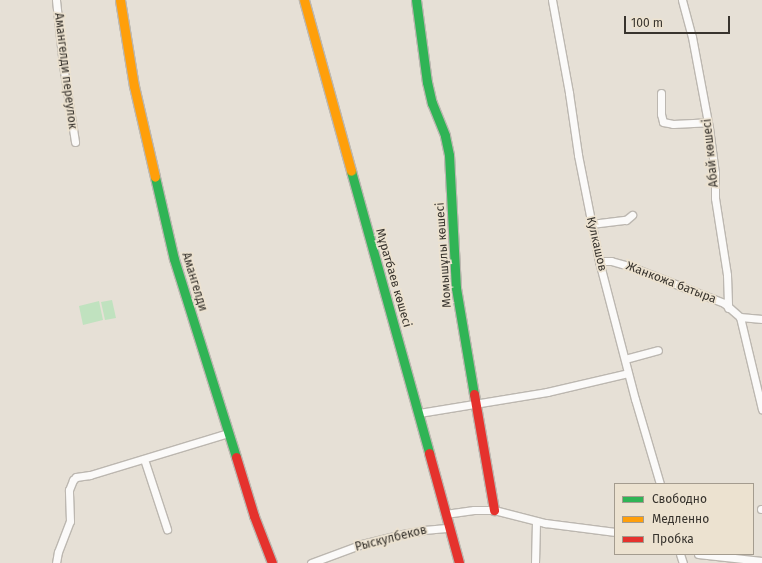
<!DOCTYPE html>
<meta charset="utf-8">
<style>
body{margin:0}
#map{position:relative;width:762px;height:563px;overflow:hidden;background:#e6e0d6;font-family:"Fira Sans",sans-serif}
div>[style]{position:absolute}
.green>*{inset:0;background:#c0e2bf}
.roads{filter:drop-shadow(1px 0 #bcb7b0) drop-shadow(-1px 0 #bcb7b0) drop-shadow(0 1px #bcb7b0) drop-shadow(0 -1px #bcb7b0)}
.street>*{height:7px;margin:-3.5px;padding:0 3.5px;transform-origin:3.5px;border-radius:3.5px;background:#fbfaf9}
.fast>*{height:9px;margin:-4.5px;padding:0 4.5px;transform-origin:4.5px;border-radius:4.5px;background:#30b455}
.slow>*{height:9px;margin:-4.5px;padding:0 4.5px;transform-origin:4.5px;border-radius:4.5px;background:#ff9f0a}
.jam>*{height:9px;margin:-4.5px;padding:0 4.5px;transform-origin:4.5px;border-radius:4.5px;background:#e5322d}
span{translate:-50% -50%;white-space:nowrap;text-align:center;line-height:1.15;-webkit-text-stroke:3.5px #ece2d0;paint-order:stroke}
.street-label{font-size:12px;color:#38342e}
.legend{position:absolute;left:614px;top:483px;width:140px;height:72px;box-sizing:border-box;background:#ece2d0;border:1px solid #a49c8f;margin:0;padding:5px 7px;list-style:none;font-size:12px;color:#38342e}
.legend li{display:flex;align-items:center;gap:8px;height:20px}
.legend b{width:20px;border:1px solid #a49c8f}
.scale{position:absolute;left:624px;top:16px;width:106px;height:18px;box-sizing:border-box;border:2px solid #38342e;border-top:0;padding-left:5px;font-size:12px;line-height:14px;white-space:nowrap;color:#38342e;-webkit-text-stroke:3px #ece2d0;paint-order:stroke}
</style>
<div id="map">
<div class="green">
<div style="clip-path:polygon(112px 300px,116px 318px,105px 320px,101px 302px)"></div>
<div style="clip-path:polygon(99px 301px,103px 320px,83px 325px,79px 306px)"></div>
</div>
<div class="roads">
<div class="street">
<div style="left:56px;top:0;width:65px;rotate:83.9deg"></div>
<div style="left:63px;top:65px;width:78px;rotate:81.1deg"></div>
<div style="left:552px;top:0;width:95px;rotate:79.6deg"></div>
<div style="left:569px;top:93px;width:63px;rotate:81.7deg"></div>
<div style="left:578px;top:155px;width:108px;rotate:78.8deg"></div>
<div style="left:599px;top:261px;width:143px;rotate:75.4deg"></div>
<div style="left:635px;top:399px;width:89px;rotate:73.6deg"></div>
<div style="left:682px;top:0;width:38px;rotate:75deg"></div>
<div style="left:692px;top:37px;width:93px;rotate:79.4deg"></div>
<div style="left:709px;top:128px;width:45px;rotate:82.4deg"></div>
<div style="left:715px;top:173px;width:25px;rotate:90deg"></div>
<div style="left:715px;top:198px;width:78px;rotate:81.1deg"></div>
<div style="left:727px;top:275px;width:33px;rotate:88deg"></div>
<div style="left:661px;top:93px;width:21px;rotate:90deg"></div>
<div style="left:661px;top:114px;width:8px;rotate:76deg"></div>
<div style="left:663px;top:122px;width:10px;rotate:11deg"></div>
<div style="left:673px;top:124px;width:35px;rotate:-3deg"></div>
<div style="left:591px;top:224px;width:35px;rotate:-7deg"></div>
<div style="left:626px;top:220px;width:8px;rotate:-40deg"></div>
<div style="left:599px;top:261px;width:12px"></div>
<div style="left:611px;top:261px;width:19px;rotate:16deg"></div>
<div style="left:629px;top:266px;width:102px;rotate:21.3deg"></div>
<div style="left:724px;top:303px;width:21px;rotate:41deg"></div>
<div style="left:740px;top:317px;width:22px;rotate:5deg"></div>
<div style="left:740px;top:317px;width:95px;rotate:76.6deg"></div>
<div style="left:625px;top:359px;width:34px;rotate:-15deg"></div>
<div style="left:419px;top:413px;width:130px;rotate:-9.3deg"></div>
<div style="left:547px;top:392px;width:83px;rotate:-13.2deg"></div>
<div style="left:144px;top:459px;width:74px;rotate:71.8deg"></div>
<div style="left:761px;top:509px;width:1px"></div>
<div style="left:445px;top:514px;width:29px;rotate:-8deg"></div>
<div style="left:474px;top:510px;width:20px"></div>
<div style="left:494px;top:510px;width:53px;rotate:14.3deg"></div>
<div style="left:545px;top:523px;width:71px;rotate:7.3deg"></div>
<div style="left:680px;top:554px;width:9px;rotate:72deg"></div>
<div style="left:698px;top:554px;width:64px;rotate:6.2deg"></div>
<div style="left:56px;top:563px;width:11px;rotate:-80deg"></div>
<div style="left:58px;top:552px;width:33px;rotate:-69deg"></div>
<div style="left:70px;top:521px;width:31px;rotate:-92deg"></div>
<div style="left:69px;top:490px;width:11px;rotate:-68deg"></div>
<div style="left:73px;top:480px;width:4px;rotate:-45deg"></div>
<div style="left:76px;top:477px;width:14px;rotate:-8deg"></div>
<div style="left:90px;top:475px;width:144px;rotate:-16.9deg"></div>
<div style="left:311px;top:563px;width:54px;rotate:-20.4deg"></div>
<div style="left:362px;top:544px;width:36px;rotate:-14deg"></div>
<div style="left:397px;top:535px;width:27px;rotate:-10deg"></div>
<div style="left:424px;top:530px;width:25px;rotate:-5deg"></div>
<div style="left:535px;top:563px;width:42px;rotate:-88.6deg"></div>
</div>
<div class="fast">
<div style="left:416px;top:0;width:83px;rotate:82.4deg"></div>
<div style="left:427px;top:82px;width:22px;rotate:77deg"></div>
<div style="left:432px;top:103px;width:35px;rotate:68deg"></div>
<div style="left:445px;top:136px;width:19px;rotate:78deg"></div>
<div style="left:449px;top:155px;width:133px;rotate:87deg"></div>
<div style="left:456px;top:288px;width:108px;rotate:80.4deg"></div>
<div style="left:351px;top:171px;width:293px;rotate:74.5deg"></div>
<div style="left:155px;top:177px;width:84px;rotate:77deg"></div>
<div style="left:174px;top:259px;width:207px;rotate:72.6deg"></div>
</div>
<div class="slow">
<div style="left:120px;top:0;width:87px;rotate:80.8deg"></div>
<div style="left:134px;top:86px;width:93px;rotate:77deg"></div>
<div style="left:304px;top:0;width:177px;rotate:74.6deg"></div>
</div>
<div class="jam">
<div style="left:474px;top:394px;width:118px;rotate:80.2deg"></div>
<div style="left:429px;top:453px;width:114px;rotate:74.7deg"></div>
<div style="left:236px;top:457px;width:62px;rotate:73deg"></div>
<div style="left:254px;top:516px;width:50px;rotate:69deg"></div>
</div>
</div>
<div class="street-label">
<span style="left:65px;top:71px;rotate:83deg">Амангелди переулок</span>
<span style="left:711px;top:153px;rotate:-96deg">Абай көшесі</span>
<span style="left:596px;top:244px;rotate:77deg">Кулкашов</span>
<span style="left:444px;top:255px;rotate:-94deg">Момышұлы көшесі</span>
<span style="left:393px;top:278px;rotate:74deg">Мұратбаев көшесі</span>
<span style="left:194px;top:282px;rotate:73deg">Амангелди</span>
<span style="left:671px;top:283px;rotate:21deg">Жанкожа батыра</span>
<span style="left:391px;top:539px;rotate:-14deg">Рыскулбеков</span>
</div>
<ul class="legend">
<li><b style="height:5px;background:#30b455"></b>Свободно</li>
<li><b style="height:5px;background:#ff9f0a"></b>Медленно</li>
<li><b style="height:5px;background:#e5322d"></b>Пробка</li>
</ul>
<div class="scale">100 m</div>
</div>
